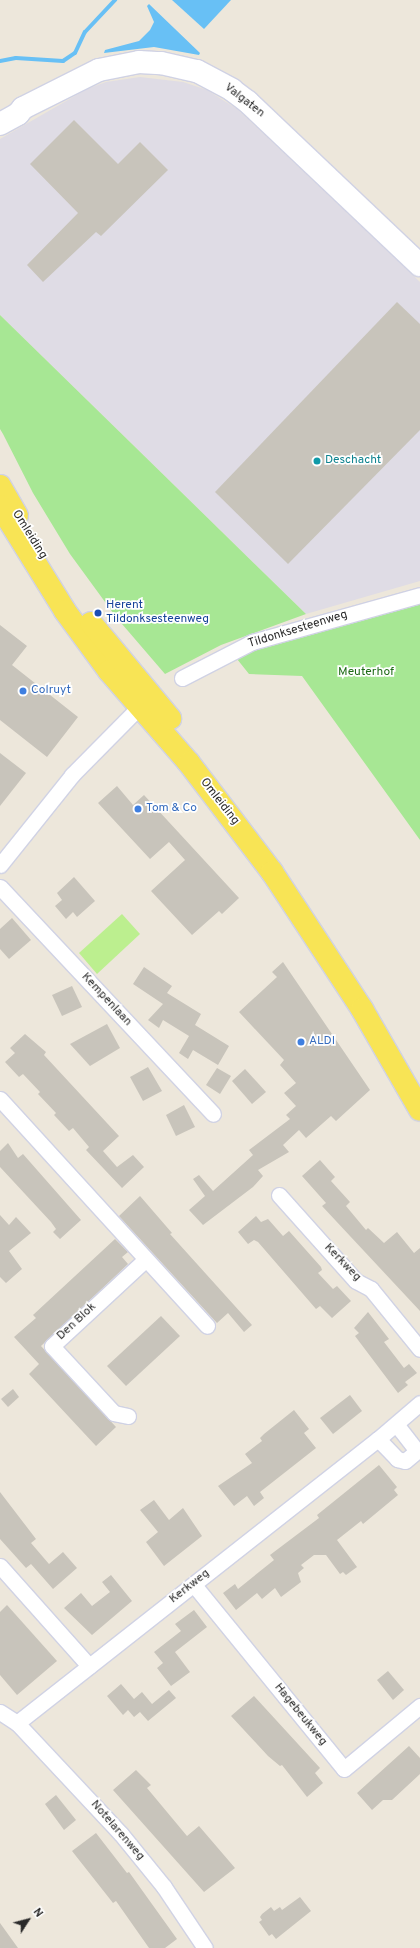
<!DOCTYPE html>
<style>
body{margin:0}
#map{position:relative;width:420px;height:1948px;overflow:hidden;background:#ede7db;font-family:Overpass,sans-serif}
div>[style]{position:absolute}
.industrial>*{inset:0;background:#dfdce5}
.green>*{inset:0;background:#a7e794}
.pitch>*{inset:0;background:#bcef8f}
.water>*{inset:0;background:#68c0f5}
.stream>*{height:4px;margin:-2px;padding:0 2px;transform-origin:2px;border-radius:2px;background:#68c0f5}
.building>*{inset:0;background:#c8c4bb}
.roads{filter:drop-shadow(1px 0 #d0d2e4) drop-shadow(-1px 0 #d0d2e4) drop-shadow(0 1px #d0d2e4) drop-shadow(0 -1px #d0d2e4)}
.street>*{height:15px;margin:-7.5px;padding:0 7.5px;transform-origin:7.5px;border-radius:7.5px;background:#fff}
.secondary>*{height:22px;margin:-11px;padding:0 11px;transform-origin:11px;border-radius:11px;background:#fff}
.primary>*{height:22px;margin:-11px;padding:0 11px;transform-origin:11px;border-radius:11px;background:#f8e455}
.dots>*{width:11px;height:11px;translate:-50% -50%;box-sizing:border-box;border:2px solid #fff;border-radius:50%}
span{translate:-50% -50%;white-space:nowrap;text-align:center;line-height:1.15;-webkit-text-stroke:3.5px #fff;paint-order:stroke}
.street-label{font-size:12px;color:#2a2a2a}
.culture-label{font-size:12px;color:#0d838f}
.left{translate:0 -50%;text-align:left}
.transit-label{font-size:12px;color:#164399}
.park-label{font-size:12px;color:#1e6b16}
.shop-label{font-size:12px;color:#366cbe}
.north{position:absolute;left:8px;top:1900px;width:40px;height:40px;-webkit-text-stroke:3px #fff;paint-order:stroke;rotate:54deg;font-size:11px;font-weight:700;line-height:16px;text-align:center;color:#2a2a2a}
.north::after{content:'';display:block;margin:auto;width:14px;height:18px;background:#2a2a2a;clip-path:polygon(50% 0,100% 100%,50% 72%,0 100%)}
</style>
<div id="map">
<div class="industrial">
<div style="clip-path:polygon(140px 77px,183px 82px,207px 90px,237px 109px,420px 282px,420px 581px,306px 614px,0 315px,0 139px,87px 89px,106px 82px)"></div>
</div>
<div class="green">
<div style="clip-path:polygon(0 315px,306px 614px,221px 645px,165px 674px,116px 617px,70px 554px,33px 493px,3px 434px,0 429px)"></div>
<div style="clip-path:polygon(420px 603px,420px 840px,302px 676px,249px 674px,237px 659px,262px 644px)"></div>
</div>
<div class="pitch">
<div style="clip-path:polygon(122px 914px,140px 934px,97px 974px,79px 953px)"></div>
</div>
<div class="water">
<div style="clip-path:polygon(172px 0,231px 0,204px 29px)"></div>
<div style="clip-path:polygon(149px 4px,200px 53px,199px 55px,154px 47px,104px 53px,105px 50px,139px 41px,150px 30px,154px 22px,147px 6px)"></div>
</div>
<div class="stream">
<div style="left:0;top:61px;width:16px;rotate:-11deg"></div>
<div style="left:16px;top:58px;width:47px;rotate:3.7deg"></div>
<div style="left:63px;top:61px;width:14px;rotate:-34deg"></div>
<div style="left:75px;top:53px;width:23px;rotate:-65deg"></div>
<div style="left:85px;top:32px;width:44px;rotate:-46.8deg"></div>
</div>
<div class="building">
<div style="clip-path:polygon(74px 120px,118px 164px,140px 142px,168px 170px,101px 236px,96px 232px,43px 282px,27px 265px,78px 213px,30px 164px)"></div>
<div style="clip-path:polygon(397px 302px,420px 324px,420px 430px,288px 564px,215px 492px)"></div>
<div style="clip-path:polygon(0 625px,27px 646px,12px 665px,78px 717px,47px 757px,0 720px)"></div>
<div style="clip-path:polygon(0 753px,26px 773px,0 806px)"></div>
<div style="clip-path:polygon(117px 786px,133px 805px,144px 795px,239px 898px,222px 914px,219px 911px,192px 935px,151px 891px,185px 860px,169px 842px,150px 859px,98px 803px)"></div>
<div style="clip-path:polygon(74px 877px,95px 901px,77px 917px,73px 912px,66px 919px,55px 906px,62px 900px,57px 893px)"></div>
<div style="clip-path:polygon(12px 918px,31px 940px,9px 959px,0 949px,0 929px)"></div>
<div style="clip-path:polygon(283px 962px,370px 1090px,336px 1121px,331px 1116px,306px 1138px,299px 1130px,283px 1145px,289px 1152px,258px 1170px,263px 1176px,253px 1187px,203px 1225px,189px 1210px,205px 1196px,193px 1179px,199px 1175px,213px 1191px,253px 1155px,249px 1150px,290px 1119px,286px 1115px,296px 1106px,284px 1093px,296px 1083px,280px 1065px,284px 1060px,239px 1012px,277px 977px,272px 972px)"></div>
<div style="clip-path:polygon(144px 967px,172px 986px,167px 993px,201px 1014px,195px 1025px,229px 1046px,218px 1065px,193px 1050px,188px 1059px,179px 1053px,189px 1036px,163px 1020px,159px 1028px,148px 1020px,163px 1004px,133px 984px)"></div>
<div style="clip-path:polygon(72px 986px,82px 1007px,62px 1016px,52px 995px)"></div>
<div style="clip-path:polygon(107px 1024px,120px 1048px,90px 1066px,70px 1044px)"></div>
<div style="clip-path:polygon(25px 1034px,46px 1052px,44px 1055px,119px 1136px,103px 1151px,117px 1167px,133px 1155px,144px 1167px,122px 1188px,86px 1150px,89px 1147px,73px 1128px,69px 1131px,54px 1115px,56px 1113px,38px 1094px,40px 1092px,23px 1074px,19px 1077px,5px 1062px,15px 1053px,10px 1048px)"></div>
<div style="clip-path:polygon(148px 1067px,162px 1091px,143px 1101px,130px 1077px)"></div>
<div style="clip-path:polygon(217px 1068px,231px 1076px,220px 1094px,206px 1085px)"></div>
<div style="clip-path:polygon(245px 1069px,266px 1092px,252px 1104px,232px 1081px)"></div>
<div style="clip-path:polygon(184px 1105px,195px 1127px,176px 1136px,166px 1115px)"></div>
<div style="clip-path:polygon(8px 1143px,18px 1158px,23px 1154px,81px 1220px,60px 1239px,53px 1232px,56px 1229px,51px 1222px,0 1167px,0 1151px)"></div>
<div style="clip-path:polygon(320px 1160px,335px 1177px,331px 1181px,350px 1202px,346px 1206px,366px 1230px,368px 1228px,384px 1243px,397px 1232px,414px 1253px,420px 1248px,420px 1311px,322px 1206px,326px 1203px,302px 1176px)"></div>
<div style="clip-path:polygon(140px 1196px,172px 1233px,170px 1234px,252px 1325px,244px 1332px,228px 1313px,217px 1323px,119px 1216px)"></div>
<div style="clip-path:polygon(0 1215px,9px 1225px,16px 1217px,31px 1233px,9px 1251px,22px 1269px,6px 1283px,0 1277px)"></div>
<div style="clip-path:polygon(256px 1216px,261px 1222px,268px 1219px,283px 1236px,289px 1231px,321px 1267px,322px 1270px,318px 1273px,333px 1289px,337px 1286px,351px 1301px,332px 1318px,320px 1306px,316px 1309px,258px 1242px,254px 1240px,248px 1244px,238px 1232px)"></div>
<div style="clip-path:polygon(115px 1239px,128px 1252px,122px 1257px,128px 1264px,41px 1346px,116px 1427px,96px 1446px,29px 1374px,39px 1364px,14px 1337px,36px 1318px,33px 1315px)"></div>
<div style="clip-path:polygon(368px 1312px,389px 1339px,384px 1342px,404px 1368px,409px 1364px,417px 1373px,405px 1382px,408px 1385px,398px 1393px,355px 1336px,359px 1333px,354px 1328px)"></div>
<div style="clip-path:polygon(161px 1316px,180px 1336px,126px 1386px,107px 1366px)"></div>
<div style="clip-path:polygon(13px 1389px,19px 1397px,8px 1407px,1px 1399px)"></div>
<div style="clip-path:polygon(350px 1395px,362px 1411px,333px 1434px,320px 1418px)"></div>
<div style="clip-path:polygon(294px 1410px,309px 1429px,304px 1433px,316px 1448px,260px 1492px,264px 1498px,254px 1506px,247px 1496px,234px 1506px,218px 1486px,252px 1463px,245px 1454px,262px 1441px,260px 1438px,264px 1434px)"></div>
<div style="clip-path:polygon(379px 1465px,397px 1487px,394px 1490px,398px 1495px,363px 1524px,361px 1521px,337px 1540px,357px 1567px,346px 1575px,343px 1572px,340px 1574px,326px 1555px,314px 1555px,301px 1565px,304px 1568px,298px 1573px,301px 1582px,281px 1597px,275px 1588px,262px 1599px,257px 1593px,236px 1610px,223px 1593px,235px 1584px,238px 1589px,274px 1560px,270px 1555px,319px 1518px,317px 1515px)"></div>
<div style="clip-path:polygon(0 1492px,36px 1539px,31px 1543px,49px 1564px,63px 1552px,77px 1568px,53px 1589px,31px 1564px,26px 1568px,0 1539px)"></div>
<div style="clip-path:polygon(154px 1500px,169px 1520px,183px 1508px,202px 1536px,164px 1566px,146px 1542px,158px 1532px,140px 1510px)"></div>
<div style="clip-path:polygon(111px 1575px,132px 1601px,92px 1635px,64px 1608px,81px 1593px,92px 1606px,110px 1592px,102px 1582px)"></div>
<div style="clip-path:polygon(7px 1605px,57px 1661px,17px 1695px,0 1675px,0 1612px)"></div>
<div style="clip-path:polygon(194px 1610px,207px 1627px,175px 1652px,190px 1672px,171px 1686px,157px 1668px,163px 1663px,154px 1652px,181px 1631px,175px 1624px)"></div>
<div style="clip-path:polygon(388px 1671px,404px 1690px,393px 1700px,377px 1680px)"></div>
<div style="clip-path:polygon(121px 1684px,134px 1699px,142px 1692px,152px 1704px,169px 1690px,176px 1698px,148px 1721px,140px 1712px,134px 1717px,128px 1710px,123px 1715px,107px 1696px)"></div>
<div style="clip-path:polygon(254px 1696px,320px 1768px,315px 1773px,323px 1783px,307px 1797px,282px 1765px,280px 1766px,268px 1756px,231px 1716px)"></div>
<div style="clip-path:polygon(409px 1746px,420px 1758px,420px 1774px,392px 1800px,383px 1800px,372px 1810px,357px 1793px)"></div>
<div style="clip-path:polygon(136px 1770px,151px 1785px,147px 1788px,187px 1836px,199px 1826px,235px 1868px,204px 1892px,113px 1790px)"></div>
<div style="clip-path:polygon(56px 1795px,76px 1820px,64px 1830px,45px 1804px)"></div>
<div style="clip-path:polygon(96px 1833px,127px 1873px,129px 1872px,177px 1939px,165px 1948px,149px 1948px,116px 1901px,113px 1903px,72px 1851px)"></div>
<div style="clip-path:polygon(300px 1897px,311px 1911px,276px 1939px,272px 1934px,269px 1936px,259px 1922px,262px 1920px,260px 1917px,262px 1914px,271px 1907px,274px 1911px,280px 1907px,282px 1910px)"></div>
<div style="clip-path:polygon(0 1923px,18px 1948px,0 1948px)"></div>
</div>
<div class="roads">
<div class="street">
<div style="left:182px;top:678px;width:79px;rotate:-27.2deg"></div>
<div style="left:252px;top:642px;width:174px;rotate:-15.6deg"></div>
<div style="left:0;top:865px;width:115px;rotate:-51.3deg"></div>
<div style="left:72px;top:775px;width:105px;rotate:-45.4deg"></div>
<div style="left:0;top:887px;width:311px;rotate:46.8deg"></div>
<div style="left:0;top:1099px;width:307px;rotate:47.6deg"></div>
<div style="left:279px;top:1195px;width:115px;rotate:48.2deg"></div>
<div style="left:356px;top:1281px;width:17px;rotate:28deg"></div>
<div style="left:371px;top:1289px;width:77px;rotate:50.8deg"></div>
<div style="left:128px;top:1416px;width:14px;rotate:-168deg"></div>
<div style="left:114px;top:1413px;width:91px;rotate:-132.8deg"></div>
<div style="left:52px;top:1346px;width:127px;rotate:-42.8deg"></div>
<div style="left:378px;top:1439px;width:28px;rotate:46deg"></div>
<div style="left:397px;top:1459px;width:8px;rotate:14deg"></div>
<div style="left:405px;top:1461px;width:16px;rotate:-40deg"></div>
<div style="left:417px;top:1451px;width:34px;rotate:-128deg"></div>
<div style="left:0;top:1566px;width:134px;rotate:48.3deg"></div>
<div style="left:194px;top:1585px;width:237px;rotate:50.8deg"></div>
<div style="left:344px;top:1769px;width:99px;rotate:-39.7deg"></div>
<div style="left:0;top:1712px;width:20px;rotate:33deg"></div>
<div style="left:17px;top:1723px;width:459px;rotate:-38.2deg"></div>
<div style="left:378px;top:1439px;width:55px;rotate:-40.6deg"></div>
<div style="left:17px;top:1723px;width:152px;rotate:46.9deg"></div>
<div style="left:121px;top:1834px;width:68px;rotate:50.9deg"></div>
<div style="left:164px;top:1887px;width:73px;rotate:56.1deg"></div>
</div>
<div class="secondary">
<div style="left:0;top:124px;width:21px;rotate:-29deg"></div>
<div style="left:18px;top:114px;width:8px;rotate:-50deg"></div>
<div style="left:23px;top:108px;width:85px;rotate:-26.6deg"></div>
<div style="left:99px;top:70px;width:41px;rotate:-11.3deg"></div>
<div style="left:139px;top:62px;width:22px;rotate:3deg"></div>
<div style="left:161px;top:63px;width:37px;rotate:13deg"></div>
<div style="left:197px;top:71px;width:40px;rotate:28deg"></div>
<div style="left:232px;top:90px;width:20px;rotate:37deg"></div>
<div style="left:248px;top:102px;width:237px;rotate:43.5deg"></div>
</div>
<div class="primary">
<div style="left:0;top:486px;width:34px;rotate:60deg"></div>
<div style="left:0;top:506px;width:123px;rotate:58.2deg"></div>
<div style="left:65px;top:611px;width:74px;rotate:53.7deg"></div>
<div style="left:109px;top:671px;width:122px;rotate:49deg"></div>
<div style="left:189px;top:763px;width:137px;rotate:52.7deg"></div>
<div style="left:272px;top:872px;width:164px;rotate:56.7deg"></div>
<div style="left:362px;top:1009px;width:116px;rotate:60.1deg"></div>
<div style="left:91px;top:623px;width:124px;rotate:50.3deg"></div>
</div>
</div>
<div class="dots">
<div style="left:317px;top:461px;background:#0f9aa8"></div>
<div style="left:98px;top:613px;background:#1a4fb4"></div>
<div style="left:23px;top:691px;background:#3f7fe0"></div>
<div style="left:138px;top:809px;background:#3f7fe0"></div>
<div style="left:301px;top:1042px;background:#3f7fe0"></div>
</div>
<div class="street-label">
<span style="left:244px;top:101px;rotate:38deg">Valgaten</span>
<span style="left:29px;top:535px;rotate:58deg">Omleiding</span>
<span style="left:298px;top:630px;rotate:-17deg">Tildonksesteenweg</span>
<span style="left:219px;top:802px;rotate:52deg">Omleiding</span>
<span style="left:106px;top:1000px;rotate:47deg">Kempenlaan</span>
<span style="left:342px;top:1263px;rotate:46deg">Kerkweg</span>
<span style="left:77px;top:1322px;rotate:-43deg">Den Blok</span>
<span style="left:190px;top:1587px;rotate:-38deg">Kerkweg</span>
<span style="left:300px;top:1715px;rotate:51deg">Hagebeukweg</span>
<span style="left:117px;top:1831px;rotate:49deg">Notelarenweg</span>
</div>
<div class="culture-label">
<span class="left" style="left:325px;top:461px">Deschacht</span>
</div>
<div class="transit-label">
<span class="left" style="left:106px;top:613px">Herent<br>Tildonksesteenweg</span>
</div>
<div class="park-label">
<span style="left:366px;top:673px">Meuterhof</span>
</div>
<div class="shop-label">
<span class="left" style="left:31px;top:691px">Colruyt</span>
<span class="left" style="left:146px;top:809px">Tom &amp; Co</span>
<span class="left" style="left:309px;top:1042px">ALDI</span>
</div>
<div class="north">N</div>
</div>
